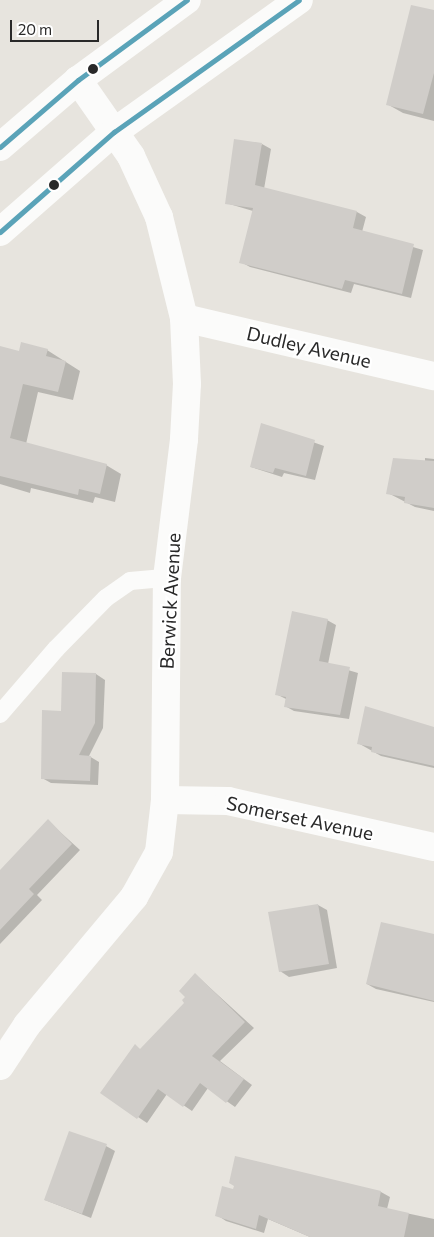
<!DOCTYPE html>
<style>
body{margin:0}
#map{position:relative;width:434px;height:1237px;overflow:hidden;background:#e7e4de;font-family:Commissioner,sans-serif}
div>[style]{position:absolute}
.shadow>*{inset:0;background:#0003}
.building>*{inset:0;background:#d0cdc9}
.service>*{height:18px;margin:-9px;padding:0 9px;transform-origin:9px;border-radius:9px;background:#fbfbfa}
.minor>*{height:28px;margin:-14px;padding:0 14px;transform-origin:14px;border-radius:14px;background:#fbfbfa}
.secondary>*{height:28px;margin:-14px;padding:0 14px;transform-origin:14px;border-radius:14px;background:#fbfbfa}
.bus-1>*{height:5px;margin:-2.5px;padding:0 2.5px;transform-origin:2.5px;border-radius:2.5px;background:#5aa3b8}
.dots>*{width:14px;height:14px;translate:-50% -50%;box-sizing:border-box;border:2px solid #fff;border-radius:50%}
span{translate:-50% -50%;white-space:nowrap;text-align:center;line-height:1.15;-webkit-text-stroke:4.5px #fff;paint-order:stroke}
.street-label{font-size:19px;color:#292929}
.scale{position:absolute;left:10px;top:20px;width:89px;height:22px;box-sizing:border-box;border:2px solid #292929;border-top:0;padding-left:6px;font-size:15px;line-height:18px;white-space:nowrap;color:#292929;-webkit-text-stroke:4px #fff;paint-order:stroke}
</style>
<div id="map">
<div class="shadow">
<div style="clip-path:polygon(434px 12px,434px 121px,403px 113px,387px 104px)"></div>
<div style="clip-path:polygon(262px 144px,271px 149px,264px 189px,357px 212px,366px 217px,362px 232px,423px 250px,411px 298px,354px 284px,351px 293px,250px 267px,241px 262px,253px 211px,226px 203px)"></div>
<div style="clip-path:polygon(47px 350px,80px 371px,73px 400px,38px 392px,26px 444px,106px 465px,121px 474px,115px 502px,95px 497px,93px 503px,31px 488px,30px 493px,0 484px,0 352px)"></div>
<div style="clip-path:polygon(262px 424px,324px 446px,315px 480px,284px 473px,282px 477px,251px 467px)"></div>
<div style="clip-path:polygon(425px 458px,434px 459px,434px 511px,415px 507px,388px 493px,425px 462px)"></div>
<div style="clip-path:polygon(327px 620px,336px 625px,328px 664px,358px 673px,349px 719px,294px 711px,285px 706px,286px 699px,276px 694px)"></div>
<div style="clip-path:polygon(96px 674px,105px 680px,103px 728px,89px 756px,99px 762px,98px 785px,51px 783px,42px 778px)"></div>
<div style="clip-path:polygon(434px 727px,434px 768px,381px 756px,358px 743px)"></div>
<div style="clip-path:polygon(48px 821px,80px 850px,37px 895px,42px 900px,0 944px,0 872px)"></div>
<div style="clip-path:polygon(318px 905px,327px 910px,337px 968px,289px 977px,280px 971px)"></div>
<div style="clip-path:polygon(434px 935px,434px 1002px,376px 989px,367px 984px)"></div>
<div style="clip-path:polygon(196px 975px,254px 1028px,220px 1061px,252px 1085px,235px 1107px,208px 1088px,192px 1111px,167px 1094px,147px 1123px,102px 1093px,135px 1046px,141px 1050px,186px 1003px)"></div>
<div style="clip-path:polygon(106px 1146px,115px 1151px,91px 1218px,45px 1200px)"></div>
<div style="clip-path:polygon(236px 1157px,381px 1192px,390px 1197px,387px 1209px,434px 1219px,434px 1237px,310px 1237px,268px 1219px,264px 1233px,226px 1221px,217px 1215px,236px 1186px)"></div>
</div>
<div class="building">
<div style="clip-path:polygon(411px 5px,434px 10px,434px 73px,423px 114px,386px 105px)"></div>
<div style="clip-path:polygon(234px 139px,262px 143px,255px 185px,357px 211px,353px 228px,414px 244px,402px 294px,345px 280px,342px 289px,239px 263px,253px 208px,225px 204px)"></div>
<div style="clip-path:polygon(21px 342px,48px 349px,46px 356px,66px 361px,58px 392px,23px 384px,10px 438px,107px 464px,100px 494px,79px 489px,78px 495px,0 476px,0 346px,19px 351px)"></div>
<div style="clip-path:polygon(261px 423px,315px 440px,306px 476px,275px 468px,273px 473px,250px 467px)"></div>
<div style="clip-path:polygon(393px 458px,434px 461px,434px 508px,404px 503px,405px 497px,386px 494px)"></div>
<div style="clip-path:polygon(292px 611px,328px 619px,319px 661px,350px 667px,340px 715px,284px 707px,286px 697px,275px 695px)"></div>
<div style="clip-path:polygon(62px 672px,96px 673px,95px 723px,79px 755px,91px 756px,90px 781px,41px 779px,42px 710px,61px 711px)"></div>
<div style="clip-path:polygon(365px 706px,434px 727px,434px 766px,371px 752px,372px 747px,357px 744px)"></div>
<div style="clip-path:polygon(48px 819px,72px 844px,29px 889px,34px 894px,0 930px,0 870px)"></div>
<div style="clip-path:polygon(318px 904px,329px 964px,279px 972px,268px 912px)"></div>
<div style="clip-path:polygon(381px 922px,434px 934px,434px 1001px,366px 984px)"></div>
<div style="clip-path:polygon(195px 973px,245px 1022px,212px 1056px,244px 1079px,226px 1103px,200px 1083px,183px 1107px,158px 1089px,137px 1119px,100px 1093px,135px 1044px,140px 1049px,184px 1003px,182px 1000px,185px 997px,179px 991px)"></div>
<div style="clip-path:polygon(69px 1131px,107px 1144px,82px 1214px,44px 1200px)"></div>
<div style="clip-path:polygon(235px 1156px,381px 1191px,378px 1206px,409px 1213px,404px 1237px,310px 1237px,259px 1215px,256px 1229px,215px 1216px,222px 1186px,233px 1189px,234px 1186px,229px 1183px)"></div>
</div>
<div class="service">
<div style="left:0;top:714px;width:86px;rotate:-49.3deg"></div>
<div style="left:56px;top:649px;width:71px;rotate:-45.6deg"></div>
<div style="left:106px;top:598px;width:29px;rotate:-35deg"></div>
<div style="left:130px;top:581px;width:37px;rotate:-5deg"></div>
</div>
<div class="minor">
<div style="left:184px;top:318px;width:257px;rotate:13.1deg"></div>
<div style="left:165px;top:800px;width:63px;rotate:0.9deg"></div>
<div style="left:228px;top:801px;width:211px;rotate:12.6deg"></div>
<div style="left:0;top:1066px;width:49px;rotate:-56.6deg"></div>
<div style="left:27px;top:1025px;width:167px;rotate:-50.1deg"></div>
<div style="left:134px;top:897px;width:51px;rotate:-60.9deg"></div>
<div style="left:159px;top:852px;width:52px;rotate:-83.4deg"></div>
<div style="left:165px;top:800px;width:222px;rotate:-89.5deg"></div>
<div style="left:167px;top:578px;width:140px;rotate:-83deg"></div>
<div style="left:184px;top:439px;width:55px;rotate:-86.9deg"></div>
<div style="left:187px;top:384px;width:66px;rotate:-92.6deg"></div>
<div style="left:184px;top:318px;width:104px;rotate:-103.9deg"></div>
<div style="left:159px;top:217px;width:67px;rotate:-114.7deg"></div>
<div style="left:131px;top:156px;width:93px;rotate:-124.9deg"></div>
</div>
<div class="secondary">
<div style="left:0;top:147px;width:103px;rotate:-40.7deg"></div>
<div style="left:78px;top:80px;width:135px;rotate:-36.3deg"></div>
<div style="left:0;top:232px;width:152px;rotate:-41.3deg"></div>
<div style="left:114px;top:132px;width:227px;rotate:-35.5deg"></div>
</div>
<div class="bus-1">
<div style="left:0;top:147px;width:103px;rotate:-40.7deg"></div>
<div style="left:78px;top:80px;width:135px;rotate:-36.3deg"></div>
<div style="left:0;top:232px;width:152px;rotate:-41.3deg"></div>
<div style="left:114px;top:132px;width:227px;rotate:-35.5deg"></div>
</div>
<div class="dots">
<div style="left:93px;top:69px;background:#292929"></div>
<div style="left:54px;top:185px;background:#292929"></div>
</div>
<div class="street-label">
<span style="left:309px;top:347px;rotate:13deg">Dudley Avenue</span>
<span style="left:170px;top:601px;rotate:-87deg">Berwick Avenue</span>
<span style="left:300px;top:818px;rotate:12deg">Somerset Avenue</span>
</div>
<div class="scale">20 m</div>
</div>
